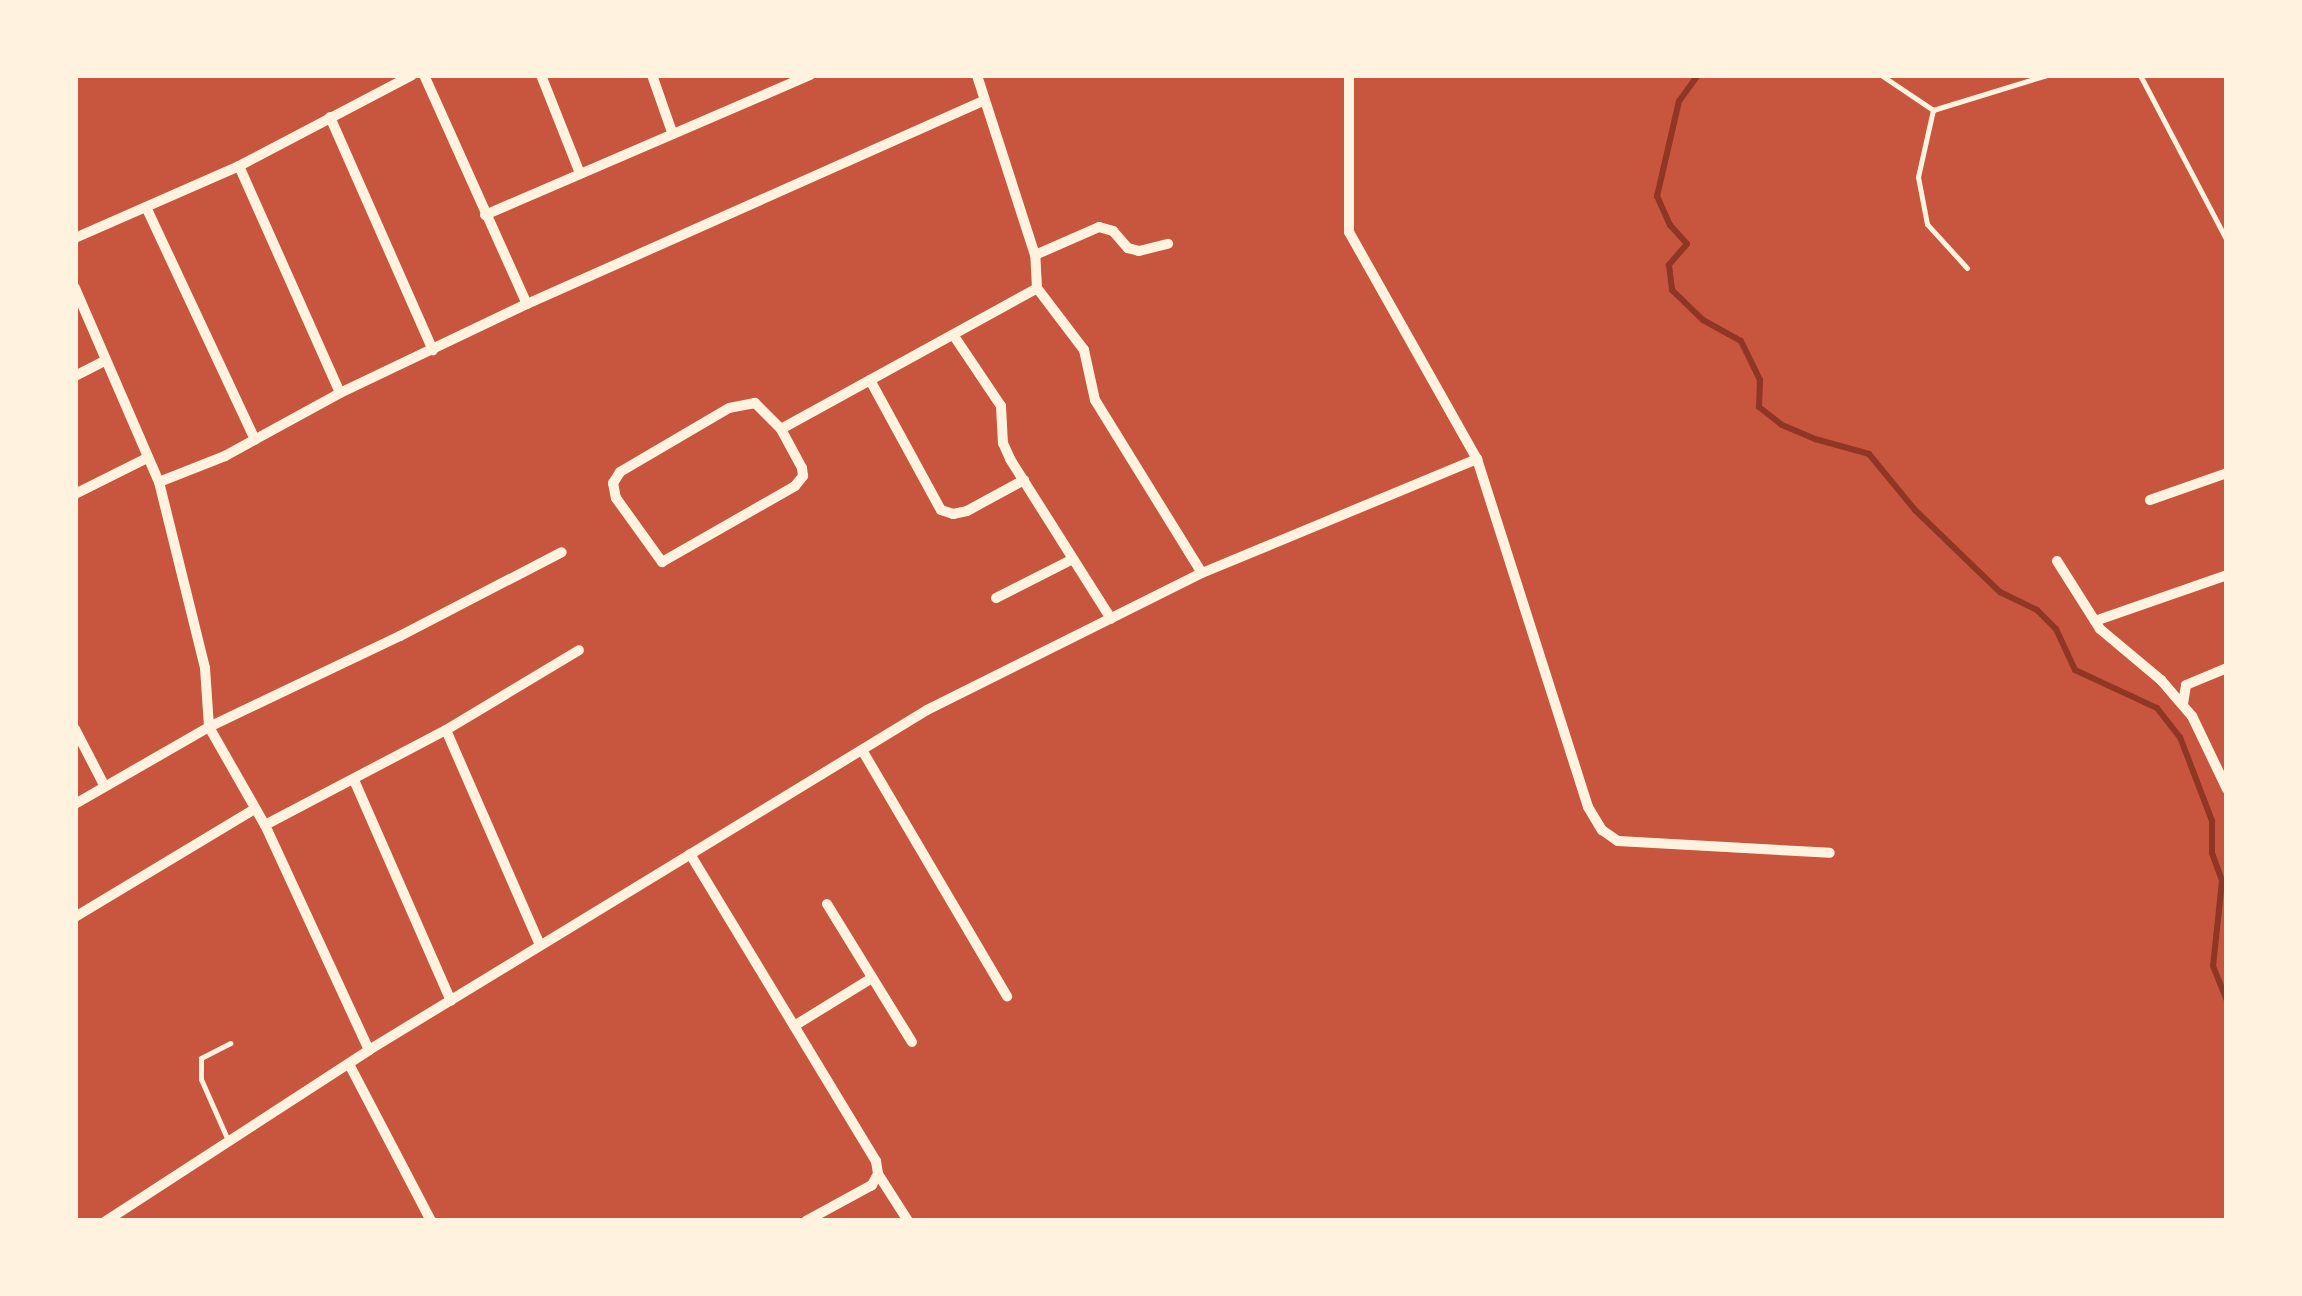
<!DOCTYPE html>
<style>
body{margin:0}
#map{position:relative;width:2302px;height:1296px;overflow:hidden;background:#c8553d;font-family:Arial,sans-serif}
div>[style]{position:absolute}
.stream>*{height:6px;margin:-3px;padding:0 3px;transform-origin:3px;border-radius:3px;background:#8f3625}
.service>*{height:5px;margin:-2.5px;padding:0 2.5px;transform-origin:2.5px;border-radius:2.5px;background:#fff3e0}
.minor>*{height:10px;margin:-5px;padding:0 5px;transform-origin:5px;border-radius:5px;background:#fff3e0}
span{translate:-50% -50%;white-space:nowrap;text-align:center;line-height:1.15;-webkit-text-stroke:9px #fff3e0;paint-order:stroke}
.frame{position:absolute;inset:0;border:78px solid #fff3e0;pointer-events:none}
</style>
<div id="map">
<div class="stream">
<div style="left:1698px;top:75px;width:32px;rotate:126deg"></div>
<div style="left:1679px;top:101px;width:98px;rotate:103deg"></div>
<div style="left:1657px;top:196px;width:32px;rotate:66deg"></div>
<div style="left:1670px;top:225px;width:25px;rotate:48deg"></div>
<div style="left:1687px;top:244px;width:28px;rotate:131deg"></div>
<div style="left:1669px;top:265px;width:25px;rotate:83deg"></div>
<div style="left:1672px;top:290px;width:43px;rotate:44.1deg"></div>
<div style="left:1703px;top:320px;width:43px;rotate:28.9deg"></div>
<div style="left:1741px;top:341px;width:43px;rotate:64deg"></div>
<div style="left:1760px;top:380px;width:27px;rotate:92deg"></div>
<div style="left:1759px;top:407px;width:29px;rotate:38deg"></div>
<div style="left:1782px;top:425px;width:36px;rotate:23deg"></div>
<div style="left:1815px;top:439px;width:56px;rotate:15.5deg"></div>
<div style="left:1869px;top:454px;width:72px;rotate:50.6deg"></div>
<div style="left:1915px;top:510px;width:118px;rotate:44deg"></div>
<div style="left:2000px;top:592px;width:41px;rotate:25.9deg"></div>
<div style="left:2037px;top:610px;width:27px;rotate:45deg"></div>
<div style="left:2056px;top:629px;width:45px;rotate:65.1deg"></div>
<div style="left:2075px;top:670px;width:90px;rotate:24.9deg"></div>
<div style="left:2157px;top:708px;width:37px;rotate:52deg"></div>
<div style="left:2180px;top:737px;width:90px;rotate:69.1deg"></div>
<div style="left:2212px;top:821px;width:32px;rotate:90deg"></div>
<div style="left:2212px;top:853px;width:30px;rotate:70deg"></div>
<div style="left:2222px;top:881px;width:85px;rotate:96deg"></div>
<div style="left:2213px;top:966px;width:37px;rotate:68deg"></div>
</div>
<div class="service">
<div style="left:1881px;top:75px;width:63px;rotate:33.9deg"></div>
<div style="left:2140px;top:75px;width:187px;rotate:62.3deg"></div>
<div style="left:1967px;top:268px;width:59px;rotate:-132.3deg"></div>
<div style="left:1927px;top:224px;width:48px;rotate:-100.8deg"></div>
<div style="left:1918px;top:177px;width:69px;rotate:-77.4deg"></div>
<div style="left:1933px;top:110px;width:119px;rotate:-17.1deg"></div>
<div style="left:227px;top:1138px;width:64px;rotate:-113.8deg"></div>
<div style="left:201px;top:1079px;width:21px;rotate:-90deg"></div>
<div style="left:201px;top:1058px;width:33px;rotate:-27deg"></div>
</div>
<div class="minor">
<div style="left:424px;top:75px;width:251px;rotate:65.8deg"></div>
<div style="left:541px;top:75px;width:103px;rotate:68.4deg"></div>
<div style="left:652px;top:75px;width:60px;rotate:70.7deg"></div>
<div style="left:1349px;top:75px;width:157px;rotate:90deg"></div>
<div style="left:1349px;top:232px;width:261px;rotate:60.6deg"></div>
<div style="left:1477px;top:459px;width:365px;rotate:72.3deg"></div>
<div style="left:1588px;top:807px;width:27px;rotate:59deg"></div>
<div style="left:1602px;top:830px;width:19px;rotate:35deg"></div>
<div style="left:1618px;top:841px;width:212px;rotate:3.2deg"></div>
<div style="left:330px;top:117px;width:255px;rotate:66.2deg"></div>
<div style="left:239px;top:166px;width:248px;rotate:66deg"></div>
<div style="left:146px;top:207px;width:257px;rotate:64.9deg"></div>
<div style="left:485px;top:215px;width:354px;rotate:-23.3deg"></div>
<div style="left:75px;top:238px;width:179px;rotate:-23.7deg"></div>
<div style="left:239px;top:166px;width:195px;rotate:-27.7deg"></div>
<div style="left:1035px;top:255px;width:70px;rotate:-23.6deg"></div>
<div style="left:1099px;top:227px;width:15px;rotate:16deg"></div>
<div style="left:1113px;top:231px;width:23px;rotate:49deg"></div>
<div style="left:1128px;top:248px;width:11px;rotate:15deg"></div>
<div style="left:1139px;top:251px;width:30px;rotate:-14deg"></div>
<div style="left:75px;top:288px;width:211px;rotate:66.6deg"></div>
<div style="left:159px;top:482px;width:71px;rotate:-21.5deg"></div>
<div style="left:225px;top:456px;width:131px;rotate:-28.7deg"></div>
<div style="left:340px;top:393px;width:207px;rotate:-25.5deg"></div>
<div style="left:527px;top:304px;width:498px;rotate:-24deg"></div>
<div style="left:1037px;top:288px;width:78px;rotate:52.8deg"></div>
<div style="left:1084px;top:350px;width:51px;rotate:77.6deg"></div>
<div style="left:1095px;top:400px;width:203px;rotate:58.3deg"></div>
<div style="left:954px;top:336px;width:84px;rotate:56.1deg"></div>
<div style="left:1001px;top:406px;width:37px;rotate:87deg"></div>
<div style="left:1003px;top:443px;width:17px;rotate:66deg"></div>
<div style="left:1010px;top:459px;width:189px;rotate:57.7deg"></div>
<div style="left:75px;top:376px;width:33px;rotate:-27deg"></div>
<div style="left:870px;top:380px;width:148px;rotate:61.4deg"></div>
<div style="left:941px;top:510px;width:13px;rotate:18deg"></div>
<div style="left:953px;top:514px;width:14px;rotate:-12deg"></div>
<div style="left:967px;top:511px;width:65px;rotate:-28.5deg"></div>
<div style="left:781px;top:429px;width:37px;rotate:-135deg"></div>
<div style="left:755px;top:403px;width:26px;rotate:169deg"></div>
<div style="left:729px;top:408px;width:126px;rotate:149.6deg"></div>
<div style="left:620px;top:472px;width:13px;rotate:122deg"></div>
<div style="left:613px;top:483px;width:15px;rotate:79deg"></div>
<div style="left:616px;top:498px;width:79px;rotate:54.3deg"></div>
<div style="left:662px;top:562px;width:153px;rotate:-29.7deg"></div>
<div style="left:795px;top:486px;width:13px;rotate:-51deg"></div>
<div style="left:803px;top:476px;width:8px;rotate:-97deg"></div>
<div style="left:802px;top:468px;width:44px;rotate:-118.3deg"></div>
<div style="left:781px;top:429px;width:292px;rotate:-28.8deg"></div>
<div style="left:1037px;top:288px;width:33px;rotate:-93deg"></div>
<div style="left:1035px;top:255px;width:189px;rotate:-107.9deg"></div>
<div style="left:159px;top:482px;width:192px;rotate:76.1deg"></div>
<div style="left:205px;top:668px;width:59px;rotate:86.1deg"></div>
<div style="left:209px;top:727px;width:113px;rotate:60.3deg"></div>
<div style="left:265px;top:825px;width:248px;rotate:65.2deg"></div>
<div style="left:75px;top:494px;width:80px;rotate:-26.6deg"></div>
<div style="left:2150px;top:500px;width:82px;rotate:-19.3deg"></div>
<div style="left:2057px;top:561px;width:80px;rotate:57.7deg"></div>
<div style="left:2100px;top:629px;width:80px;rotate:39.9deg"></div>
<div style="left:2161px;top:680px;width:48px;rotate:49.3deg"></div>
<div style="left:2192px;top:716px;width:81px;rotate:64.4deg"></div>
<div style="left:996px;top:598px;width:86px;rotate:-26.9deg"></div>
<div style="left:2095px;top:621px;width:140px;rotate:-19.2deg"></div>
<div style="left:2183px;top:704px;width:19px;rotate:-81deg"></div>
<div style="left:2186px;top:685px;width:44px;rotate:-22.5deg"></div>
<div style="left:75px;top:729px;width:63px;rotate:62.6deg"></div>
<div style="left:446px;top:730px;width:235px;rotate:66.4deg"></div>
<div style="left:862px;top:750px;width:286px;rotate:59.5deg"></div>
<div style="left:354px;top:780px;width:241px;rotate:66.3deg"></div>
<div style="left:75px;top:804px;width:155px;rotate:-29.9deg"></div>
<div style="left:209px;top:727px;width:212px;rotate:-25.5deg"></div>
<div style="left:400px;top:636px;width:182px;rotate:-27.4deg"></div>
<div style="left:265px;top:825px;width:204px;rotate:-27.7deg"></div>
<div style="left:446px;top:730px;width:155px;rotate:-31deg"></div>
<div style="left:690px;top:854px;width:359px;rotate:58.8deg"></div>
<div style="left:876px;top:1161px;width:13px;rotate:81deg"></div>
<div style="left:878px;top:1174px;width:13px;rotate:119deg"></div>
<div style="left:872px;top:1185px;width:75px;rotate:151.4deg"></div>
<div style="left:827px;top:904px;width:162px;rotate:58.4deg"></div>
<div style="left:75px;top:917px;width:210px;rotate:-31deg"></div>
<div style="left:794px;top:1026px;width:92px;rotate:-31.6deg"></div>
<div style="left:349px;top:1064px;width:177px;rotate:62.4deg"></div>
<div style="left:878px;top:1174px;width:56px;rotate:57.4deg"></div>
<div style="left:106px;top:1221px;width:314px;rotate:-33deg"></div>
<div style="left:369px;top:1050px;width:653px;rotate:-31.35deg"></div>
<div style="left:927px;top:710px;width:307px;rotate:-26.5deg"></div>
<div style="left:1202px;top:573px;width:298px;rotate:-22.5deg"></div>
</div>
<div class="frame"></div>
</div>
